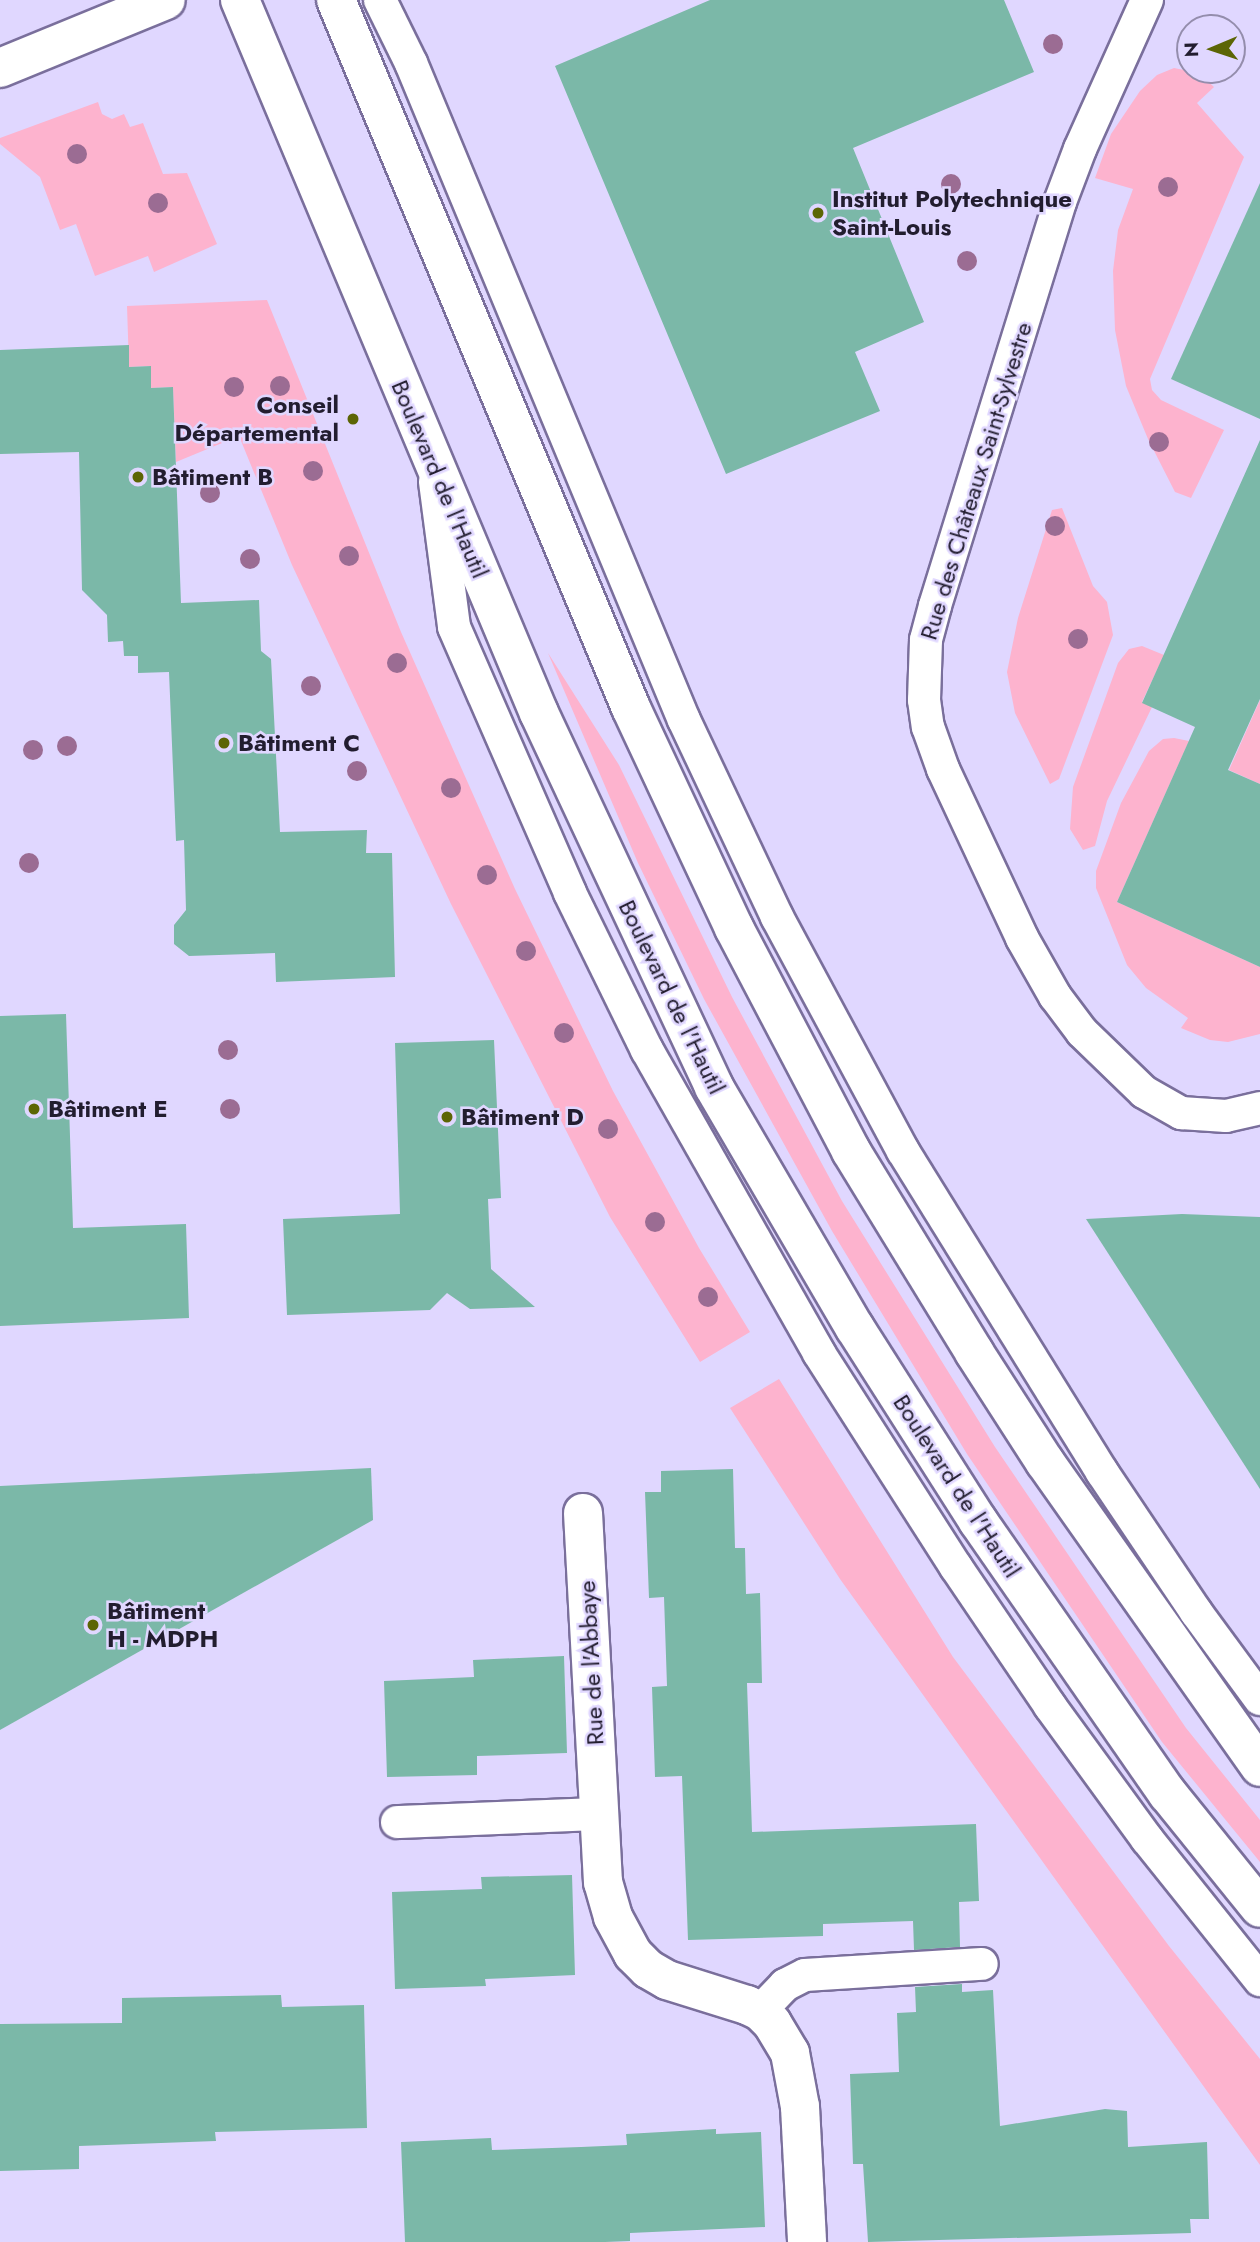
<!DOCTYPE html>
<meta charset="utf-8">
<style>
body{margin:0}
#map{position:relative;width:1260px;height:2242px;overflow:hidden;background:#e0d7ff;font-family:Jost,sans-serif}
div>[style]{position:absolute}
.green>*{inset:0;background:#fdb3ce}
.building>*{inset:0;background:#7bb8a8}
.roads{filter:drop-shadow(2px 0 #7a6f9c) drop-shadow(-2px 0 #7a6f9c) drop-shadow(0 2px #7a6f9c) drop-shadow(0 -2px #7a6f9c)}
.service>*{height:32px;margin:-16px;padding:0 16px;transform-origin:16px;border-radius:16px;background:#fff}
.minor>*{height:38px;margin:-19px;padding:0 19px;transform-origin:19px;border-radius:19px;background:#fff}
.tertiary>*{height:38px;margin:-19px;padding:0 19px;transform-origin:19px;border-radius:19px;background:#fff}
.secondary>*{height:38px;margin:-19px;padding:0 19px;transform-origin:19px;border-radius:19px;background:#fff}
.trees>*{width:20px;height:20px;margin:-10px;border-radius:50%;background:#9b6c93}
.dots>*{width:19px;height:19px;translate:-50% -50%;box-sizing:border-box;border:4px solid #e0d7ff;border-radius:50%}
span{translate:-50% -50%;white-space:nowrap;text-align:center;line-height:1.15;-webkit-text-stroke:5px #e0d7ff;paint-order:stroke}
.poi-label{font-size:24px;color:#221d2f;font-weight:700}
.left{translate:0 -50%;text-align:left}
.right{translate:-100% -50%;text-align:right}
.street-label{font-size:24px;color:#221d2f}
.north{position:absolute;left:1176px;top:14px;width:70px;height:70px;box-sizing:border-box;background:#e0d7ff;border:2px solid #948dac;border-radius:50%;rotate:268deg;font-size:19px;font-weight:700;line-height:28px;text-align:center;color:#221d2f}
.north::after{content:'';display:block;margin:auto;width:24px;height:32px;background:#5c6505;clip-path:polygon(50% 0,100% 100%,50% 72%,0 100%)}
</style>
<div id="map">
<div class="green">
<div style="clip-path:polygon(1174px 68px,1199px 73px,1214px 87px,1197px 103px,1244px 157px,1150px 379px,1152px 390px,1161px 400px,1224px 430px,1191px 498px,1175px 492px,1148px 439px,1126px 386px,1115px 330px,1113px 271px,1118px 230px,1133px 189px,1095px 178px,1111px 134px,1140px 91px,1157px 75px)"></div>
<div style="clip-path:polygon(98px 102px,102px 114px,112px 119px,124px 114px,130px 127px,143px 123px,163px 174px,187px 173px,217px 244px,154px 272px,148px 256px,95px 276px,76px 224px,60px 230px,40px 177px,0 144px,0 138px)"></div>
<div style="clip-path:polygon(267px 300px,401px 632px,515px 889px,613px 1091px,699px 1248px,750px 1332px,700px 1362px,610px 1217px,451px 904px,292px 565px,239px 436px,176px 462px,173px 387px,151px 388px,150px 366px,129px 367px,127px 306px)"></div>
<div style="clip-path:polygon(1062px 508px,1093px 586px,1107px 602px,1113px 635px,1059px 779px,1050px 784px,1015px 713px,1007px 672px,1018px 618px,1052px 510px)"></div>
<div style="clip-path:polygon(1142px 646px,1164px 655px,1142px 702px,1152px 707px,1107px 801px,1095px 846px,1083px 850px,1070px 829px,1073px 787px,1118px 663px,1129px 649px)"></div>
<div style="clip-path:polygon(548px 653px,619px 765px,732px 997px,842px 1201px,995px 1447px,1186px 1728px,1260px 1820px,1260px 1862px,1162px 1742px,967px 1454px,832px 1231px,704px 999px,638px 863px)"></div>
<div style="clip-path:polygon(1260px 700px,1260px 784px,1229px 770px)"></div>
<div style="clip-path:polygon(1174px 738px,1189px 741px,1117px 902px,1260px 967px,1260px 1034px,1228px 1042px,1210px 1040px,1181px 1028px,1188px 1018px,1146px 988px,1127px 965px,1096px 888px,1096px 871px,1121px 803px,1149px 751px,1163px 739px)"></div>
<div style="clip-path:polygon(779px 1379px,953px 1657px,1169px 1946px,1260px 2059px,1260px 2165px,840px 1579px,730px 1408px)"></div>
</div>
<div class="building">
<div style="clip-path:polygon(710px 0,1004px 0,1034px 72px,853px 148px,924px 322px,855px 352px,880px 411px,726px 474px,555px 66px)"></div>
<div style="clip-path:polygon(1260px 183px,1260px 419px,1171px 379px)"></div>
<div style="clip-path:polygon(129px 345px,129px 367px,151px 366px,151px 388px,173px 387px,181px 603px,259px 600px,261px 651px,271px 659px,280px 832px,367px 830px,366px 853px,392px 853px,395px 977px,276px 982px,275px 953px,189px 956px,174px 944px,174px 925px,186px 910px,184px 840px,176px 841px,169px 672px,138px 673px,138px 656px,124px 656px,123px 641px,108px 642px,107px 615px,82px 590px,79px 452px,0 454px,0 350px)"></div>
<div style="clip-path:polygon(1260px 440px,1260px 699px,1228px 770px,1260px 784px,1260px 967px,1117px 902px,1195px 727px,1142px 703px)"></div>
<div style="clip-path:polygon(66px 1014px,73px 1228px,186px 1224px,189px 1318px,0 1326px,0 1016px)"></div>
<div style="clip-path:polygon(494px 1040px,501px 1198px,488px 1199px,491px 1269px,535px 1307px,470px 1309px,447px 1293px,430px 1310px,287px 1315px,283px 1219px,400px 1214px,395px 1043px)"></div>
<div style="clip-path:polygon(1182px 1214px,1260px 1217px,1260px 1489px,1086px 1219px)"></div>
<div style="clip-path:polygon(371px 1468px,373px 1520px,0 1730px,0 1486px)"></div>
<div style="clip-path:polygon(733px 1469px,735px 1548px,745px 1548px,746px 1594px,760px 1593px,762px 1683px,747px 1683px,752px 1832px,976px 1824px,979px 1901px,959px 1902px,960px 1947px,914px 1950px,913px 1921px,823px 1924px,823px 1936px,688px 1940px,682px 1776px,655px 1777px,652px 1687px,667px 1686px,664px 1597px,649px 1598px,645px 1492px,661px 1492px,661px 1471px)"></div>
<div style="clip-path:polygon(564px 1656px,567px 1753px,477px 1756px,477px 1775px,387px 1777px,384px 1681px,474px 1677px,473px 1660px)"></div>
<div style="clip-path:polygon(572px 1875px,575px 1975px,485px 1979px,486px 1986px,395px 1989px,392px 1892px,482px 1889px,481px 1877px)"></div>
<div style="clip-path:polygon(962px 1984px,962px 1992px,993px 1990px,1000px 2126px,1105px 2109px,1127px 2111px,1128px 2147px,1207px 2142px,1209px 2219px,1190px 2219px,1191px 2233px,868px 2242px,863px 2164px,853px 2164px,850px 2074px,899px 2072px,897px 2013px,916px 2012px,915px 1987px)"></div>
<div style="clip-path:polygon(281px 1995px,282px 2007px,364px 2005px,367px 2128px,215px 2132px,216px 2141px,79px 2146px,79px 2169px,0 2171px,0 2024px,122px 2023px,122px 1998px)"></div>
<div style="clip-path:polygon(716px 2129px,716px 2134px,761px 2132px,765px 2227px,630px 2233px,630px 2241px,605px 2242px,405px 2242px,401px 2142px,491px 2138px,492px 2150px,581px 2147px,627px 2145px,626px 2134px)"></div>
</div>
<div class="roads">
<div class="service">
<div style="left:380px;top:0;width:70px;rotate:63.8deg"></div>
<div style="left:411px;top:63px;width:711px;rotate:67.44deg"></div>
<div style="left:684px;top:720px;width:218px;rotate:64.7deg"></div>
<div style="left:777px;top:917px;width:266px;rotate:61.7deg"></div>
<div style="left:903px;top:1151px;width:378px;rotate:58.2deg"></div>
<div style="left:1102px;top:1472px;width:169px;rotate:56.1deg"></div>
<div style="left:1196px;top:1612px;width:108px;rotate:53.7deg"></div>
<div style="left:1147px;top:0;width:163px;rotate:114.2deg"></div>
<div style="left:1080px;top:149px;width:57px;rotate:110.7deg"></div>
<div style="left:1060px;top:202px;width:423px;rotate:107.2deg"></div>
<div style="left:935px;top:606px;width:35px;rotate:105deg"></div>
<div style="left:926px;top:640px;width:60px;rotate:91.9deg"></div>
<div style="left:924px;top:700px;width:27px;rotate:82deg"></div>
<div style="left:928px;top:727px;width:45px;rotate:70.3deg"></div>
<div style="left:943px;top:769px;width:187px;rotate:64.9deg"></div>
<div style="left:1022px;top:938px;width:67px;rotate:60.4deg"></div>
<div style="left:1055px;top:996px;width:45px;rotate:53.1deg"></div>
<div style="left:1082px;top:1032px;width:86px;rotate:44.1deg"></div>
<div style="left:1144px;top:1092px;width:43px;rotate:29.6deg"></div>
<div style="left:1181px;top:1113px;width:45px;rotate:3.8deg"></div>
<div style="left:1226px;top:1116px;width:35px;rotate:-13deg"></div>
<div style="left:435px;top:482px;width:146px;rotate:82.5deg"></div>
<div style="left:454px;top:627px;width:290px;rotate:66.4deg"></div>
<div style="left:570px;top:893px;width:175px;rotate:63.9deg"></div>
<div style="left:647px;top:1050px;width:348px;rotate:60.4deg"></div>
<div style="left:819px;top:1353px;width:254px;rotate:57.4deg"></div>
<div style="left:956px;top:1567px;width:168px;rotate:55.9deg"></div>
<div style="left:1050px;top:1706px;width:165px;rotate:53.9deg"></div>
<div style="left:1147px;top:1839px;width:181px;rotate:51.3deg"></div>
<div style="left:397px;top:1822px;width:202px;rotate:-2.3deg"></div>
<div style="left:760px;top:2011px;width:36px;rotate:-46deg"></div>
<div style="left:785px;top:1985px;width:22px;rotate:-27deg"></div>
<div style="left:805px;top:1975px;width:177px;rotate:-3.6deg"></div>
</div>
<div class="minor">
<div style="left:583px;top:1513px;width:370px;rotate:86.9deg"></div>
<div style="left:603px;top:1882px;width:36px;rotate:74deg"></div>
<div style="left:613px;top:1917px;width:42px;rotate:61.6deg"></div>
<div style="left:633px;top:1954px;width:21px;rotate:45deg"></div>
<div style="left:648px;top:1969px;width:22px;rotate:30deg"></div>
<div style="left:667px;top:1980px;width:84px;rotate:17.4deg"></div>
<div style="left:747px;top:2005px;width:14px;rotate:25deg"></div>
<div style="left:760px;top:2011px;width:17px;rotate:45deg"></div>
<div style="left:772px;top:2023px;width:35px;rotate:59deg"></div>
<div style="left:790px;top:2053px;width:55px;rotate:79.5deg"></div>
<div style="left:800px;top:2107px;width:135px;rotate:87deg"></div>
</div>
<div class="tertiary">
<div style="left:0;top:68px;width:179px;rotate:-22.3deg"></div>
</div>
<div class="secondary">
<div style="left:240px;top:0;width:773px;rotate:67.25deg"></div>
<div style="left:539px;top:713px;width:413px;rotate:64.9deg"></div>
<div style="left:714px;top:1087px;width:279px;rotate:59.7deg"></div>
<div style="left:855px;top:1328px;width:229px;rotate:57.5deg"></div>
<div style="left:978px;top:1521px;width:333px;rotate:55.2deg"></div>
<div style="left:1168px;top:1794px;width:146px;rotate:51.1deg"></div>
<div style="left:336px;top:0;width:767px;rotate:67.38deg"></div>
<div style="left:631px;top:708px;width:243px;rotate:64.9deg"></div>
<div style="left:734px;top:928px;width:252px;rotate:62.3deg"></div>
<div style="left:851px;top:1151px;width:236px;rotate:58.5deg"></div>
<div style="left:974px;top:1352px;width:131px;rotate:57.2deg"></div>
<div style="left:1045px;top:1462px;width:373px;rotate:54.8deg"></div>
</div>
</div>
<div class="trees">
<div style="left:1053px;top:44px"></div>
<div style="left:77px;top:154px"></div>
<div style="left:951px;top:184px"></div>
<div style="left:1168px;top:187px"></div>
<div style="left:158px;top:203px"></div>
<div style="left:967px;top:261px"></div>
<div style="left:280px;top:386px"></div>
<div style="left:234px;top:387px"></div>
<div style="left:1159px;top:442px"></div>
<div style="left:313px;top:471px"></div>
<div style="left:210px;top:493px"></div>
<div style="left:1055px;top:526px"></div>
<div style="left:349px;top:556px"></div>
<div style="left:250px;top:559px"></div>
<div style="left:1078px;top:639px"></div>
<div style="left:397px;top:663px"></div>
<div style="left:311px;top:686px"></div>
<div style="left:67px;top:746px"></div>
<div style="left:33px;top:750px"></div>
<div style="left:357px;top:771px"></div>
<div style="left:451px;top:788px"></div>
<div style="left:29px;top:863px"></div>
<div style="left:487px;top:875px"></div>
<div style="left:526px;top:951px"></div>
<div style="left:564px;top:1033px"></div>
<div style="left:228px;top:1050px"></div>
<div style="left:230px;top:1109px"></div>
<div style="left:608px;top:1129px"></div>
<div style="left:655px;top:1222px"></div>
<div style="left:708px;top:1297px"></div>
</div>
<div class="dots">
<div style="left:818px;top:213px;background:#5c6505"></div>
<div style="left:353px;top:419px;background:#5c6505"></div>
<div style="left:138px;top:477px;background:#5c6505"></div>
<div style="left:224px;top:743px;background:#5c6505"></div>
<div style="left:34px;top:1109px;background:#5c6505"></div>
<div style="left:447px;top:1117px;background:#5c6505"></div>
<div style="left:93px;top:1625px;background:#5c6505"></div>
</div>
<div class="poi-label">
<span class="left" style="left:832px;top:213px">Institut Polytechnique<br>Saint-Louis</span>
<span class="right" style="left:339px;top:419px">Conseil<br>Départemental</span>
<span class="left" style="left:152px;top:477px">Bâtiment B</span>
<span class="left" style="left:238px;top:743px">Bâtiment C</span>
<span class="left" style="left:48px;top:1109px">Bâtiment E</span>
<span class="left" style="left:461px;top:1117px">Bâtiment D</span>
<span class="left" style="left:107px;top:1625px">Bâtiment<br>H - MDPH</span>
</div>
<div class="street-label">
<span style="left:440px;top:479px;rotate:67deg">Boulevard de l'Hautil</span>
<span style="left:976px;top:481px;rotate:-73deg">Rue des Châteaux Saint-Sylvestre</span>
<span style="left:672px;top:997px;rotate:64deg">Boulevard de l'Hautil</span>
<span style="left:957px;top:1486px;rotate:57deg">Boulevard de l'Hautil</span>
<span style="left:591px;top:1663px;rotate:-93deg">Rue de l'Abbaye</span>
</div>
<div class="north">N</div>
</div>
